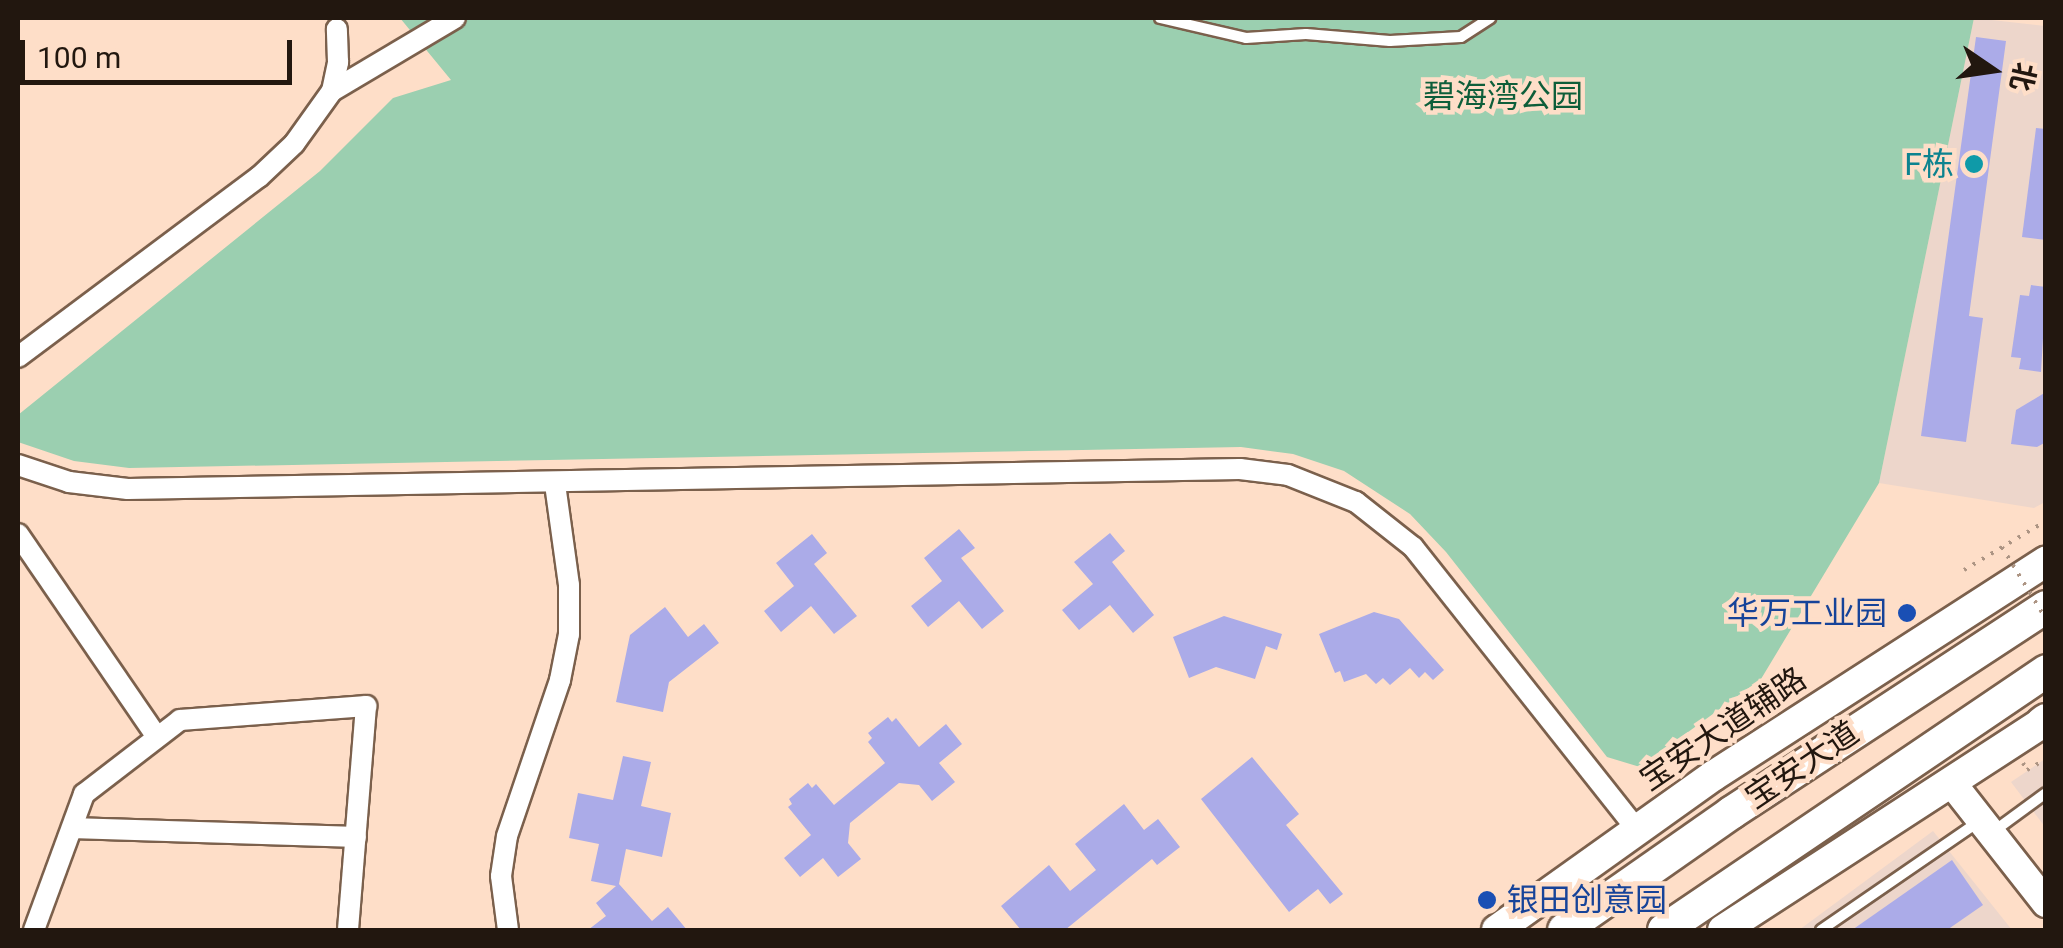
<!DOCTYPE html>
<meta charset="utf-8">
<style>
body{margin:0}
#map{position:relative;width:2063px;height:948px;overflow:hidden;background:#fedec8;font-family:Roboto,"Noto Sans SC",sans-serif}
div>[style]{position:absolute}
.industrial>*{inset:0;background:#edd6cb}
.green>*{inset:0;background:#9bcfb0}
.building>*{inset:0;background:#ababe8}
.path>*{height:4px;margin-top:-2px;transform-origin:0;background:repeating-linear-gradient(90deg,#ac9483 0 2.5px,transparent 0 10.5px)}
.roads{filter:drop-shadow(2px 0 #7b604c) drop-shadow(-2px 0 #7b604c) drop-shadow(0 2px #7b604c) drop-shadow(0 -2px #7b604c)}
.service>*{height:10px;margin:-5px;padding:0 5px;transform-origin:5px;border-radius:5px;background:#fff}
.minor>*{height:20px;margin:-10px;padding:0 10px;transform-origin:10px;border-radius:10px;background:#fff}
.tertiary>*{height:28px;margin:-14px;padding:0 14px;transform-origin:14px;border-radius:14px;background:#fff}
.secondary>*{height:30px;margin:-15px;padding:0 15px;transform-origin:15px;border-radius:15px;background:#fff}
.primary>*{height:32px;margin:-16px;padding:0 16px;transform-origin:16px;border-radius:16px;background:#fff}
.path-bridge>*{height:4px;margin-top:-2px;transform-origin:0;background:repeating-linear-gradient(90deg,#ac9483 0 2.5px,transparent 0 10.5px)}
.dots>*{width:28px;height:28px;translate:-50% -50%;box-sizing:border-box;border:5px solid #fedec8;border-radius:50%}
span{translate:-50% -50%;white-space:nowrap;text-align:center;line-height:1.15;-webkit-text-stroke:9px #fedec8;paint-order:stroke}
.park-label{font-size:32px;color:#0e5e3a}
.culture-label{font-size:32px;color:#0d838f}
.right{translate:-100% -50%;text-align:right}
.transit-label{font-size:32px;color:#164399}
.left{translate:0 -50%;text-align:left}
.street-label{font-size:32px;color:#22170f}
.frame{position:absolute;inset:0;border:20px solid #22170f;pointer-events:none}
.north{position:absolute;left:1943px;top:20px;width:100px;height:100px;-webkit-text-stroke:8px #fedec8;paint-order:stroke;rotate:103deg;font-size:28px;font-weight:700;line-height:40px;text-align:center;color:#22170f}
.north::after{content:'';display:block;margin:auto;width:35px;height:45px;background:#22170f;clip-path:polygon(50% 0,100% 100%,50% 72%,0 100%)}
.scale{position:absolute;left:20px;top:40px;width:272px;height:45px;box-sizing:border-box;border:5px solid #22170f;border-top:0;padding-left:12px;font-size:30px;line-height:35px;white-space:nowrap;color:#22170f;-webkit-text-stroke:8px #fedec8;paint-order:stroke}
</style>
<div id="map">
<div class="industrial">
<div style="clip-path:polygon(1974px 18px,2045px 26px,2045px 502px,2034px 508px,1879px 483px)"></div>
<div style="clip-path:polygon(2045px 759px,2045px 827px,2011px 782px)"></div>
<div style="clip-path:polygon(1933px 831px,2012px 930px,1799px 930px)"></div>
</div>
<div class="green">
<div style="clip-path:polygon(400px 18px,1974px 18px,1879px 483px,1761px 679px,1640px 767px,1607px 757px,1446px 552px,1410px 514px,1344px 471px,1293px 454px,1241px 447px,129px 468px,74px 461px,18px 442px,18px 415px,320px 171px,393px 98px,451px 80px)"></div>
</div>
<div class="building">
<div style="clip-path:polygon(1976px 37px,2006px 41px,1969px 316px,1983px 318px,1966px 442px,1921px 436px)"></div>
<div style="clip-path:polygon(2036px 128px,2046px 129px,2046px 240px,2022px 237px)"></div>
<div style="clip-path:polygon(2031px 285px,2046px 287px,2041px 372px,2019px 369px,2021px 358px,2011px 357px,2020px 295px,2029px 296px)"></div>
<div style="clip-path:polygon(2046px 392px,2046px 442px,2037px 447px,2011px 444px,2016px 410px)"></div>
<div style="clip-path:polygon(959px 529px,975px 548px,961px 558px,1004px 611px,982px 629px,959px 601px,928px 627px,911px 606px,942px 581px,924px 558px)"></div>
<div style="clip-path:polygon(1110px 533px,1125px 551px,1112px 562px,1154px 615px,1133px 633px,1110px 605px,1079px 630px,1062px 610px,1093px 584px,1074px 562px)"></div>
<div style="clip-path:polygon(812px 534px,827px 553px,814px 564px,857px 616px,834px 634px,811px 606px,781px 632px,764px 611px,794px 586px,776px 563px)"></div>
<div style="clip-path:polygon(665px 607px,688px 637px,704px 624px,719px 643px,669px 682px,663px 712px,616px 702px,630px 635px)"></div>
<div style="clip-path:polygon(1374px 612px,1399px 619px,1444px 670px,1433px 680px,1425px 672px,1419px 678px,1410px 668px,1390px 685px,1383px 678px,1376px 684px,1366px 674px,1344px 682px,1340px 671px,1335px 673px,1319px 634px)"></div>
<div style="clip-path:polygon(1224px 616px,1282px 634px,1277px 650px,1266px 646px,1255px 679px,1216px 667px,1189px 678px,1173px 637px)"></div>
<div style="clip-path:polygon(888px 717px,892px 722px,896px 718px,919px 747px,946px 724px,962px 744px,939px 763px,955px 782px,932px 801px,919px 785px,899px 783px,850px 823px,848px 843px,861px 859px,838px 877px,823px 858px,800px 877px,784px 858px,811px 835px,788px 807px,792px 804px,789px 799px,808px 783px,812px 788px,816px 784px,834px 805px,885px 763px,868px 742px,872px 738px,868px 733px)"></div>
<div style="clip-path:polygon(623px 756px,651px 762px,641px 806px,671px 813px,662px 857px,626px 849px,619px 884px,652px 921px,668px 907px,687px 930px,588px 930px,606px 916px,596px 903px,616px 886px,591px 881px,599px 844px,569px 838px,578px 793px,613px 800px)"></div>
<div style="clip-path:polygon(1252px 757px,1299px 814px,1286px 825px,1343px 894px,1330px 904px,1318px 889px,1289px 912px,1201px 799px)"></div>
<div style="clip-path:polygon(1124px 804px,1144px 830px,1158px 819px,1180px 847px,1157px 865px,1152px 859px,1065px 930px,1021px 930px,1001px 906px,1049px 865px,1070px 891px,1096px 870px,1075px 844px)"></div>
<div style="clip-path:polygon(1952px 860px,1983px 905px,1947px 930px,1852px 930px)"></div>
</div>
<div class="path">
<div style="left:1964px;top:570px;width:96px;rotate:-30.9deg"></div>
<div style="left:2023px;top:763px;width:8px;rotate:60deg"></div>
<div style="left:2027px;top:770px;width:22px;rotate:-30deg"></div>
</div>
<div class="roads">
<div class="service">
<div style="left:1160px;top:18px;width:88px;rotate:13.1deg"></div>
<div style="left:1246px;top:38px;width:60px;rotate:-3.8deg"></div>
<div style="left:1306px;top:34px;width:84px;rotate:4.8deg"></div>
<div style="left:1390px;top:41px;width:71px;rotate:-3.2deg"></div>
<div style="left:1461px;top:37px;width:35px;rotate:-33deg"></div>
<div style="left:1994px;top:831px;width:64px;rotate:-36.2deg"></div>
<div style="left:1821px;top:930px;width:194px;rotate:-34.5deg"></div>
</div>
<div class="minor">
<div style="left:332px;top:91px;width:143px;rotate:-30.7deg"></div>
<div style="left:18px;top:357px;width:301px;rotate:-36.8deg"></div>
<div style="left:259px;top:177px;width:48px;rotate:-43.3deg"></div>
<div style="left:294px;top:144px;width:65px;rotate:-54.4deg"></div>
<div style="left:332px;top:91px;width:30px;rotate:-78deg"></div>
<div style="left:338px;top:62px;width:33px;rotate:-92deg"></div>
<div style="left:18px;top:465px;width:54px;rotate:18.4deg"></div>
<div style="left:69px;top:482px;width:59px;rotate:6.8deg"></div>
<div style="left:128px;top:489px;width:1112px;rotate:-1.03deg"></div>
<div style="left:1240px;top:469px;width:48px;rotate:7.1deg"></div>
<div style="left:1288px;top:475px;width:73px;rotate:21.7deg"></div>
<div style="left:1356px;top:502px;width:73px;rotate:38.3deg"></div>
<div style="left:1413px;top:547px;width:361px;rotate:51.6deg"></div>
<div style="left:18px;top:534px;width:246px;rotate:55.6deg"></div>
<div style="left:73px;top:828px;width:283px;rotate:1.8deg"></div>
<div style="left:34px;top:930px;width:145px;rotate:-69.8deg"></div>
<div style="left:84px;top:794px;width:121px;rotate:-37.6deg"></div>
<div style="left:180px;top:720px;width:187px;rotate:-4.3deg"></div>
<div style="left:366px;top:706px;width:225px;rotate:94.6deg"></div>
<div style="left:508px;top:930px;width:54px;rotate:-97.4deg"></div>
<div style="left:501px;top:876px;width:40px;rotate:-81.5deg"></div>
<div style="left:507px;top:836px;width:165px;rotate:-71.2deg"></div>
<div style="left:560px;top:680px;width:47px;rotate:-78.9deg"></div>
<div style="left:569px;top:634px;width:49px;rotate:-90deg"></div>
<div style="left:569px;top:585px;width:102px;rotate:-97.9deg"></div>
</div>
<div class="tertiary">
<div style="left:1951px;top:782px;width:154px;rotate:51.9deg"></div>
</div>
<div class="secondary">
<div style="left:1497px;top:930px;width:265px;rotate:-35.5deg"></div>
<div style="left:1713px;top:776px;width:396px;rotate:-32.8deg"></div>
<div style="left:1723px;top:930px;width:385px;rotate:-33deg"></div>
</div>
<div class="primary">
<div style="left:2042px;top:723px;width:5px;rotate:-37deg"></div>
<div style="left:1564px;top:930px;width:204px;rotate:-35deg"></div>
<div style="left:1731px;top:813px;width:376px;rotate:-33.2deg"></div>
<div style="left:1664px;top:930px;width:462px;rotate:-34.1deg"></div>
</div>
</div>
<div class="path-bridge">
<div style="left:2002px;top:547px;width:84px;rotate:58.6deg"></div>
</div>
<div class="dots">
<div style="left:1974px;top:164px;background:#0f9aa8"></div>
<div style="left:1907px;top:613px;background:#1a4fb4"></div>
<div style="left:1487px;top:900px;background:#1a4fb4"></div>
</div>
<div class="park-label">
<span style="left:1503px;top:96px">碧海湾公园</span>
</div>
<div class="culture-label">
<span class="right" style="left:1954px;top:164px">F栋</span>
</div>
<div class="transit-label">
<span class="right" style="left:1887px;top:613px">华万工业园</span>
<span class="left" style="left:1507px;top:900px">银田创意园</span>
</div>
<div class="street-label">
<span style="left:1723px;top:729px;rotate:-34deg">宝安大道辅路</span>
<span style="left:1802px;top:765px;rotate:-34deg">宝安大道</span>
</div>
<div class="frame"></div>
<div class="north">北</div>
<div class="scale">100 m</div>
</div>
